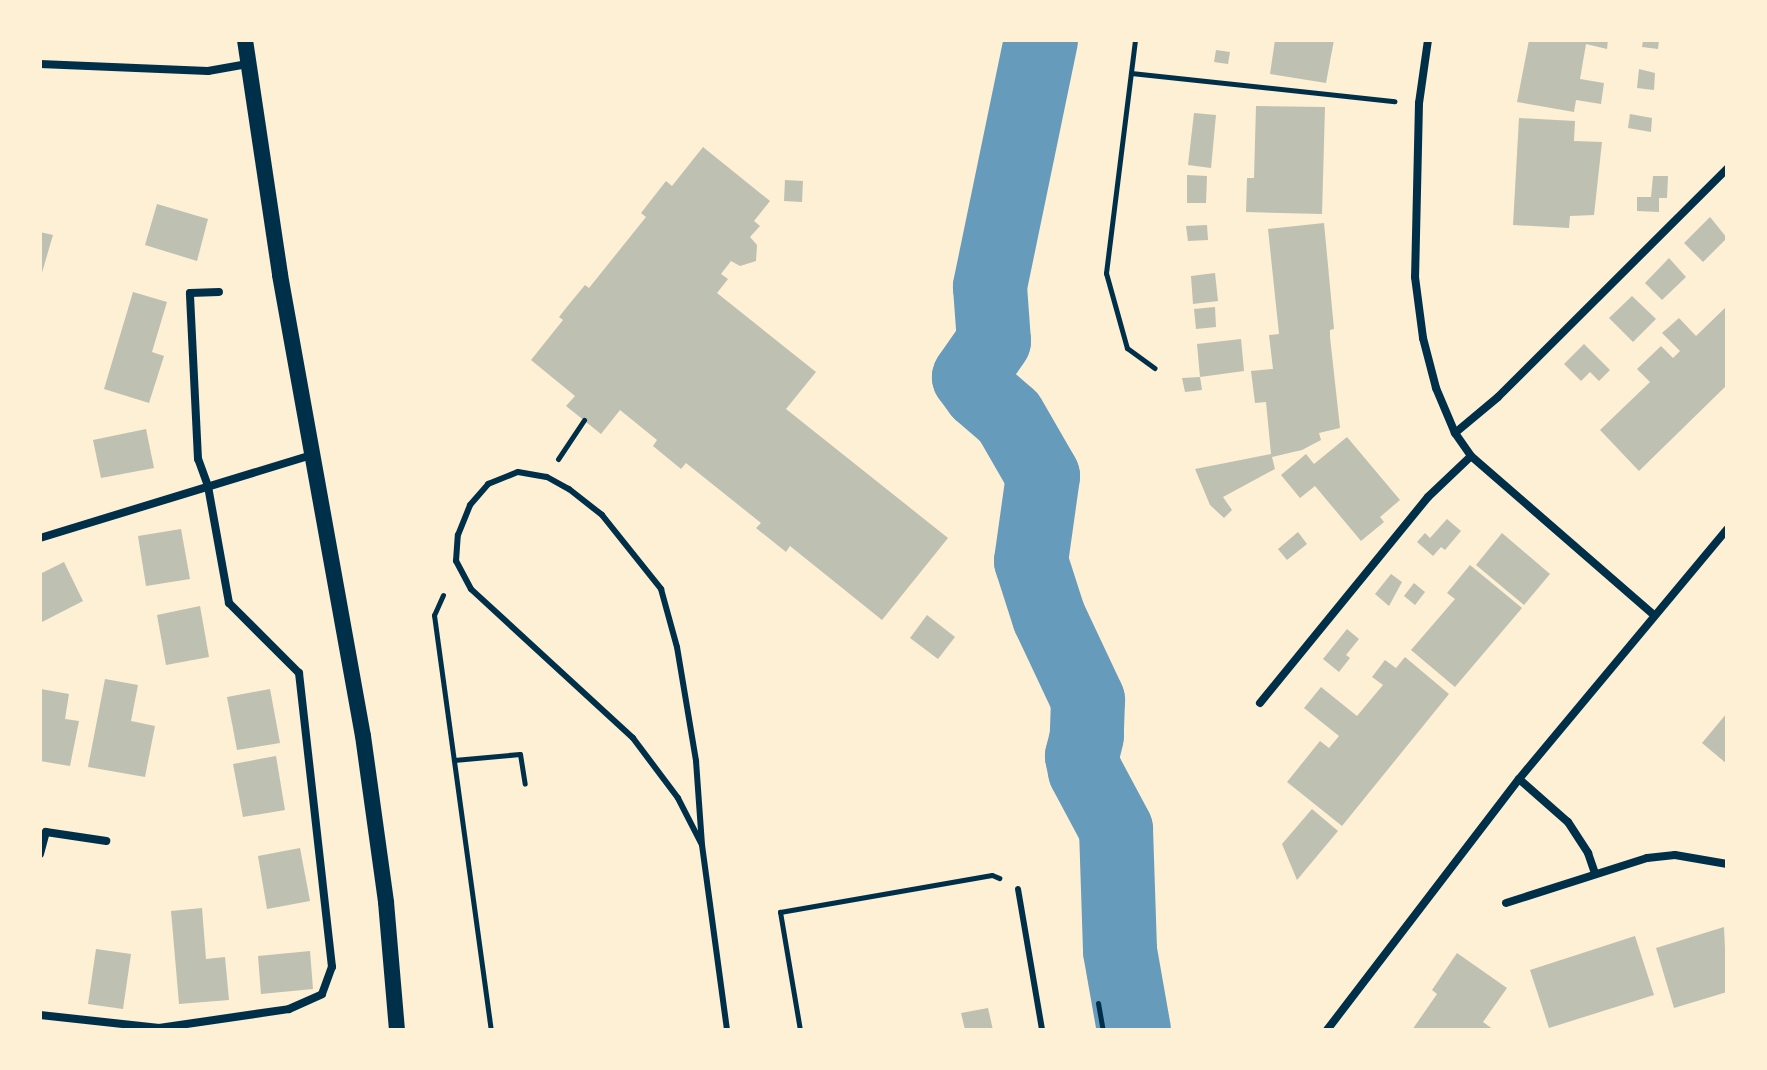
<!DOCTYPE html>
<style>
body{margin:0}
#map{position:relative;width:1767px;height:1070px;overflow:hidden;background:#fdf0d5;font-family:"Open Sans",sans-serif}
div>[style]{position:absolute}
.river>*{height:74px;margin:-37px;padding:0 37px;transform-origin:37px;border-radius:37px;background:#669bbc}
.building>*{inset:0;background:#bec0b2}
.path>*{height:5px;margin:-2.5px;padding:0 2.5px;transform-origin:2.5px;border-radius:2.5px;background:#003049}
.service>*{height:6px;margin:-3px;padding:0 3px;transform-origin:3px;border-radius:3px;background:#003049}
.minor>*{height:8px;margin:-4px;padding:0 4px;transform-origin:4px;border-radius:4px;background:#003049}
.secondary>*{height:16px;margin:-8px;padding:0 8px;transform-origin:8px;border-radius:8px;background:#003049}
span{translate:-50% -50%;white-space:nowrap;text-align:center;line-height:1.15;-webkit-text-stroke:6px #fdf0d5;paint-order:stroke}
.frame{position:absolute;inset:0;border:42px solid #fdf0d5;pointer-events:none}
</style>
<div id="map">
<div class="river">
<div style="left:1041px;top:40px;width:252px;rotate:101.7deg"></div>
<div style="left:990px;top:287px;width:54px;rotate:85.8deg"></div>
<div style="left:994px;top:341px;width:44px;rotate:124.8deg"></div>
<div style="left:969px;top:377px;width:19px;rotate:54deg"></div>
<div style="left:980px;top:392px;width:38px;rotate:41deg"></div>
<div style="left:1009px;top:417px;width:68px;rotate:60deg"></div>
<div style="left:1043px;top:476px;width:86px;rotate:98deg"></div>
<div style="left:1031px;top:561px;width:59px;rotate:72.2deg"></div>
<div style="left:1049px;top:617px;width:92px;rotate:64.8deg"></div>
<div style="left:1088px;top:700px;width:36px;rotate:92deg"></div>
<div style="left:1087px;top:736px;width:21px;rotate:104deg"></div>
<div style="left:1082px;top:756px;width:15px;rotate:79deg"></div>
<div style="left:1085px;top:771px;width:66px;rotate:61.9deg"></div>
<div style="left:1116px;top:829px;width:122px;rotate:88.1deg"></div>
<div style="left:1120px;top:951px;width:80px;rotate:80deg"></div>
</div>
<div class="building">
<div style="clip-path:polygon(1275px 40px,1334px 40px,1326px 83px,1270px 74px)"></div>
<div style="clip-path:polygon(1529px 40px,1608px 40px,1607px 49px,1586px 44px,1580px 79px,1604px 83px,1601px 104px,1576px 100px,1574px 112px,1517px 102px)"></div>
<div style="clip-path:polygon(1643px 40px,1659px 40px,1658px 49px,1642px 47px)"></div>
<div style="clip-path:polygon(1216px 50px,1230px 52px,1228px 64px,1214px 62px)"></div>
<div style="clip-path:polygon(1639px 69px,1655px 73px,1654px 90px,1637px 88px)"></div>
<div style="clip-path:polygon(1256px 106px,1325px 107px,1322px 214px,1246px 212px,1247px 178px,1254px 178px)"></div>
<div style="clip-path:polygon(1194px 113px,1216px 115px,1211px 168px,1188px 165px)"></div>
<div style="clip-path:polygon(1630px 114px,1652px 118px,1651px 132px,1628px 128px)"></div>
<div style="clip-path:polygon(1519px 118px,1575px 121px,1574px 141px,1602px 142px,1594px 215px,1570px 216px,1569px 228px,1513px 225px)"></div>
<div style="clip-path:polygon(703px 147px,770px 201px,754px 221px,760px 226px,750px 237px,757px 245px,756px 261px,740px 266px,731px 261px,721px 274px,728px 279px,717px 293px,816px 372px,786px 409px,948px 538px,882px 620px,790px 546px,786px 552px,756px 528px,761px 523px,686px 463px,681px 469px,653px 446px,657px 440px,620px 410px,601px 434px,566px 406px,575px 396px,531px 360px,563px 320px,559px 317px,566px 308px,585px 285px,589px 288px,646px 217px,641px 213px,666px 181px,672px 186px)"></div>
<div style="clip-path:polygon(1187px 175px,1207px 176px,1206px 203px,1187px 203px)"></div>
<div style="clip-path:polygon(1653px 176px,1668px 176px,1667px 198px,1659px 198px,1659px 212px,1637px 211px,1637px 197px,1651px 197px)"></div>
<div style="clip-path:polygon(785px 180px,803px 181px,802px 202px,784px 201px)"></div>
<div style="clip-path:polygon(157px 204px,208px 219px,197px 261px,145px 245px)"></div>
<div style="clip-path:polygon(1710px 217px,1727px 238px,1703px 262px,1684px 243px)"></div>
<div style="clip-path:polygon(1324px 223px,1334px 329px,1330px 330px,1330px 337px,1340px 428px,1319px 433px,1321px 440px,1302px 450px,1272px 457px,1275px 469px,1223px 497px,1232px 510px,1224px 518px,1210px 505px,1195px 469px,1271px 454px,1266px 402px,1255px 403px,1251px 371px,1273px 369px,1269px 335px,1279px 334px,1268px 229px)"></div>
<div style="clip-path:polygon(1207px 225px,1208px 240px,1188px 241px,1186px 226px)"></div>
<div style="clip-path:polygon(40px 232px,53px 235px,41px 276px,40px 276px)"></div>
<div style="clip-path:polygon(1669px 258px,1686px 277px,1662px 300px,1645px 283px)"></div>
<div style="clip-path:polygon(1215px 273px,1218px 301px,1193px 304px,1191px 276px)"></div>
<div style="clip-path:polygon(133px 292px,167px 302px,152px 352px,164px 356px,149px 403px,104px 389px)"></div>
<div style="clip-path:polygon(1632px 296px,1656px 319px,1633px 342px,1609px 318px)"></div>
<div style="clip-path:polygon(1727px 306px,1727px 385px,1639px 471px,1600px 430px,1650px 382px,1637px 369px,1661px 346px,1673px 358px,1680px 351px,1662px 333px,1679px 318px,1696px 336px)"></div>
<div style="clip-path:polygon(1215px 307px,1216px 327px,1196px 329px,1194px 309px)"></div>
<div style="clip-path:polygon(1241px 339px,1244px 371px,1200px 377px,1197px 344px)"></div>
<div style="clip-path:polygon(1584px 344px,1610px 370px,1599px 381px,1590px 372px,1581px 381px,1564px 364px)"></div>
<div style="clip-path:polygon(1200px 377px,1202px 390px,1185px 392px,1182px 378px)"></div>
<div style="clip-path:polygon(146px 429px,154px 468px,101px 478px,93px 440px)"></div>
<div style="clip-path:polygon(1347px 437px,1400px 500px,1380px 517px,1384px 522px,1361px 541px,1315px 486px,1300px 498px,1281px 475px,1306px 454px,1314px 464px)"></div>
<div style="clip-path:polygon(1447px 519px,1461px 531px,1445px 550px,1441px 547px,1433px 556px,1417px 542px,1425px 533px,1430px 538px)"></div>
<div style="clip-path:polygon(181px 529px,190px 579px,146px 586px,138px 536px)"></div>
<div style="clip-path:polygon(1298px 532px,1307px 544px,1287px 560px,1278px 549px)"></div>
<div style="clip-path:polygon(1502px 533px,1550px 574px,1524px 605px,1476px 565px)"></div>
<div style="clip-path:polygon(64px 562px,83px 601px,40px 623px,40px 574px)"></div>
<div style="clip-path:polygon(1470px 565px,1522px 608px,1455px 687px,1411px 650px,1455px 599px,1447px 593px)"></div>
<div style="clip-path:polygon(1391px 574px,1402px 582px,1389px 606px,1375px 594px)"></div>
<div style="clip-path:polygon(1414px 583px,1425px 592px,1415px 605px,1404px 596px)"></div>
<div style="clip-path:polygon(200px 606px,209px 657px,166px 665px,157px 615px)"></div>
<div style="clip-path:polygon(927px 615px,955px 637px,938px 659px,910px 638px)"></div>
<div style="clip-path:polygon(1347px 629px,1359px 639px,1346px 655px,1350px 658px,1339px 672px,1323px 659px)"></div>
<div style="clip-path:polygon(1405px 657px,1449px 694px,1342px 826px,1287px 782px,1320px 741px,1329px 748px,1339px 736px,1304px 708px,1321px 687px,1357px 716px,1383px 685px,1372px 677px,1385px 660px,1396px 668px)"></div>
<div style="clip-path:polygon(105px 679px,138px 685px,131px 721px,155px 726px,145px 777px,88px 767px)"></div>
<div style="clip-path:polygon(41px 689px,69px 694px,65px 719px,79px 721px,70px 766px,40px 761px)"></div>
<div style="clip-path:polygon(270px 689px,280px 743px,237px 750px,227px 697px)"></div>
<div style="clip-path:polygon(1727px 713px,1727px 764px,1702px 743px)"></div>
<div style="clip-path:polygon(276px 756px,285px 810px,243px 817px,233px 764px)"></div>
<div style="clip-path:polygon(1312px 809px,1338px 831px,1297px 880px,1282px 844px)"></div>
<div style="clip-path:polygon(300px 848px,310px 901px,267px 909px,258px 856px)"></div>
<div style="clip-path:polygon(202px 908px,206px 959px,225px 957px,229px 1000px,179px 1004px,171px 911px)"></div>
<div style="clip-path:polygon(1724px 927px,1727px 992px,1674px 1008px,1656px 948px)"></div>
<div style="clip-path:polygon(1635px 936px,1654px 995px,1549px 1028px,1530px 970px)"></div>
<div style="clip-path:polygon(96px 949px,131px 954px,123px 1009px,88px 1004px)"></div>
<div style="clip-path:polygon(310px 951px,313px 989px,261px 994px,258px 956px)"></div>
<div style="clip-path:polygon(1457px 953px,1507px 988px,1483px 1022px,1494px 1030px,1412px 1030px,1437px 994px,1432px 990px)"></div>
<div style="clip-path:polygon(988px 1008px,993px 1030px,965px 1030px,961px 1013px)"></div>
</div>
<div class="path">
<div style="left:1135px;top:40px;width:235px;rotate:97.1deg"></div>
<div style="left:1106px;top:273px;width:78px;rotate:74.4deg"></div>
<div style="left:1127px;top:348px;width:34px;rotate:36deg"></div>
<div style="left:1131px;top:73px;width:265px;rotate:6.1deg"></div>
<div style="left:558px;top:459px;width:47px;rotate:-56.3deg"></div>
<div style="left:443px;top:595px;width:22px;rotate:114deg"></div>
<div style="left:434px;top:615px;width:419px;rotate:82.2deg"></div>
<div style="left:454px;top:760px;width:66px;rotate:-5.2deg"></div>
<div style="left:520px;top:754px;width:30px;rotate:81deg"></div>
<div style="left:1098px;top:1003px;width:27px;rotate:80deg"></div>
<div style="left:800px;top:1030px;width:120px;rotate:-99.6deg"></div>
<div style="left:780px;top:912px;width:215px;rotate:-9.9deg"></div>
<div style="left:992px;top:875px;width:8px;rotate:23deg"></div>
</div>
<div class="service">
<div style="left:702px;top:845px;width:53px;rotate:-117.1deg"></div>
<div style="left:678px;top:798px;width:75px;rotate:-126.9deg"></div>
<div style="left:633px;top:738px;width:220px;rotate:-137.4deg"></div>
<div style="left:471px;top:589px;width:32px;rotate:-118deg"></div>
<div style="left:456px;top:561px;width:26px;rotate:-86deg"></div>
<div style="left:458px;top:535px;width:32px;rotate:-68deg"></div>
<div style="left:470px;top:505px;width:28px;rotate:-49deg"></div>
<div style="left:488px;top:484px;width:32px;rotate:-22deg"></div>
<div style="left:518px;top:472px;width:29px;rotate:10deg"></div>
<div style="left:547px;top:477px;width:25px;rotate:29deg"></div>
<div style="left:569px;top:489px;width:42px;rotate:38.2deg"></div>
<div style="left:602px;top:515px;width:95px;rotate:51.4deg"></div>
<div style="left:661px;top:589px;width:60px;rotate:74.6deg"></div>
<div style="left:677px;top:647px;width:116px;rotate:80.5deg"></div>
<div style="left:696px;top:761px;width:84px;rotate:85.9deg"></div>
<div style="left:702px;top:845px;width:187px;rotate:82.3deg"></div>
<div style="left:1018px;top:889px;width:143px;rotate:80.3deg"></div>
</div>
<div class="minor">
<div style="left:1428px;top:40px;width:64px;rotate:98.1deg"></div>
<div style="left:1419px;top:103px;width:174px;rotate:91.3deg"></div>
<div style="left:1415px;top:277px;width:62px;rotate:82.5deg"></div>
<div style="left:1423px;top:338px;width:52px;rotate:75.4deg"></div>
<div style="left:1436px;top:388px;width:49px;rotate:67.1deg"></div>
<div style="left:1455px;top:433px;width:28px;rotate:55deg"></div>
<div style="left:1471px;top:456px;width:242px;rotate:41deg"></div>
<div style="left:40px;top:64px;width:168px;rotate:2.4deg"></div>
<div style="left:208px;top:71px;width:40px;rotate:-10deg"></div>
<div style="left:1455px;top:433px;width:56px;rotate:-39.9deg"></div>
<div style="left:1498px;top:397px;width:323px;rotate:-44.9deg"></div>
<div style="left:40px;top:538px;width:284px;rotate:-17deg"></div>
<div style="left:1260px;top:703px;width:266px;rotate:-50.8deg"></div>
<div style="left:1428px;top:497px;width:59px;rotate:-43.6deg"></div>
<div style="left:1519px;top:779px;width:65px;rotate:41.3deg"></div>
<div style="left:1568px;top:822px;width:37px;rotate:57deg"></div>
<div style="left:1588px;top:853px;width:21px;rotate:71deg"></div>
<div style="left:40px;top:854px;width:23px;rotate:-75deg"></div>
<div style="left:46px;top:832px;width:61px;rotate:8.5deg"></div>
<div style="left:1506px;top:903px;width:148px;rotate:-17.7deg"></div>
<div style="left:1647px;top:858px;width:28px;rotate:-6deg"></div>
<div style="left:1675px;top:855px;width:53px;rotate:9.8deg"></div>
<div style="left:40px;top:1015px;width:120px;rotate:6.2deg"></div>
<div style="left:159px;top:1028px;width:131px;rotate:-8.3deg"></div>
<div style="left:289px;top:1009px;width:36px;rotate:-24deg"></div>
<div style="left:322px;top:994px;width:29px;rotate:-70deg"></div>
<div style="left:332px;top:967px;width:296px;rotate:-96.4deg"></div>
<div style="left:299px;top:673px;width:99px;rotate:-135deg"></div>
<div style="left:229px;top:603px;width:119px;rotate:-100.2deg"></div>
<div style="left:208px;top:486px;width:29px;rotate:-110deg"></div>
<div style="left:198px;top:459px;width:166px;rotate:-92.8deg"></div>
<div style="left:190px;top:293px;width:29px;rotate:-2deg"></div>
<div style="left:1327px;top:1030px;width:316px;rotate:-52.6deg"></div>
<div style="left:1519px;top:779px;width:325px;rotate:-50.2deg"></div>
</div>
<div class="secondary">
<div style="left:245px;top:40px;width:238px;rotate:81.5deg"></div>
<div style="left:280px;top:275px;width:468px;rotate:79.8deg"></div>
<div style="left:363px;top:736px;width:168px;rotate:82.1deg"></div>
<div style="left:386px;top:902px;width:128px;rotate:85.1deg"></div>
</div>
<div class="frame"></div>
</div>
